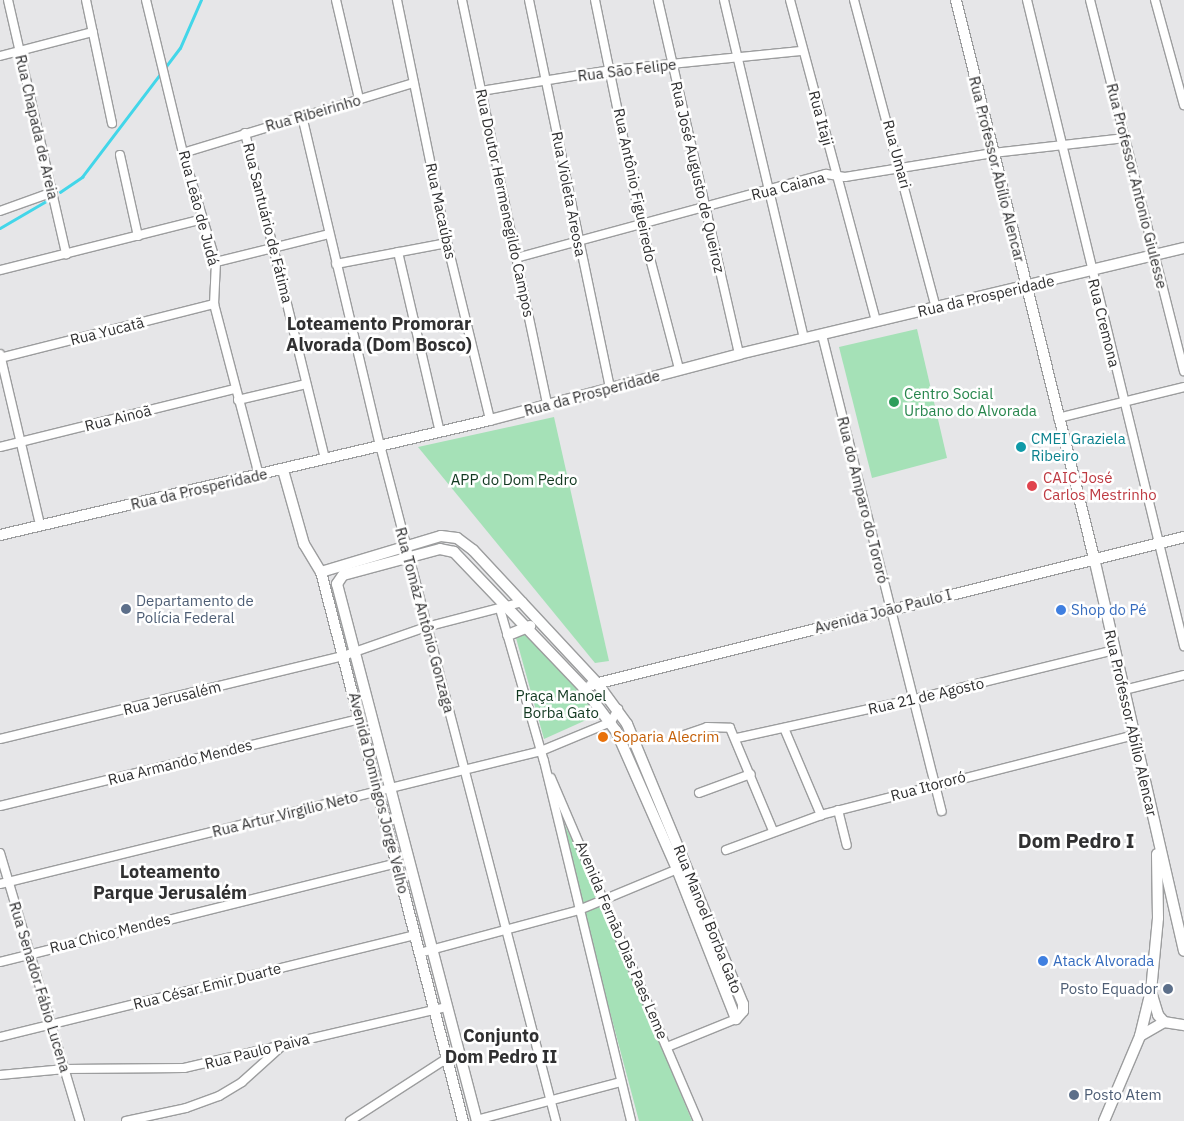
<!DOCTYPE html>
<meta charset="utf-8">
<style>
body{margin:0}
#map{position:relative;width:1184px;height:1121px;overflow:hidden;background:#e6e6e8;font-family:"IBM Plex Sans",sans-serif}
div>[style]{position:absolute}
.green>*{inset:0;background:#a5e1b7}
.stream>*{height:2.5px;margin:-1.25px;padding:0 1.25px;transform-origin:1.25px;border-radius:1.25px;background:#42d6e9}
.roads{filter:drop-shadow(1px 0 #9c9d9e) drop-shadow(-1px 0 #9c9d9e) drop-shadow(0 1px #9c9d9e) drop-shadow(0 -1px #9c9d9e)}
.street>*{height:8px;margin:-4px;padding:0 4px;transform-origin:4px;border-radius:4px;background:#fff}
.secondary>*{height:10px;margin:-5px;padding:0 5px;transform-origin:5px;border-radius:5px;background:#fff}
.dots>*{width:14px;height:14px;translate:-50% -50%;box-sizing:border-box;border:2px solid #fff;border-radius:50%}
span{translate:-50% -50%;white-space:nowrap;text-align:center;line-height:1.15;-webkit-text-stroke:5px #fff;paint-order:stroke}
.street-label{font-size:15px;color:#303031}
.leisure-label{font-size:15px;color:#27864d}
.left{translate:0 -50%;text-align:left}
.culture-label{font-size:15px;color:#0d838f}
.health-label{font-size:15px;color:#be3a42}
.park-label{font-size:15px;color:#123921}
.service-label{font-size:15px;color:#4e5e75}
.right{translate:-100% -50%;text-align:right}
.shop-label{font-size:15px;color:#366cbe}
.food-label{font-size:15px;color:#c56008}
.quarter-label{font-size:18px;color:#303031;font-weight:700}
.district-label{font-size:20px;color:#303031;font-weight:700}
</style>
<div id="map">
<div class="green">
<div style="clip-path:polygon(917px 329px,947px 458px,872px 478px,839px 347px)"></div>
<div style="clip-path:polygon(554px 417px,609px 661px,595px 663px,418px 447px)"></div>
<div style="clip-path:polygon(530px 632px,604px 712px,544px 739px,516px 638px)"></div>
<div style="clip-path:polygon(555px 805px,602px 901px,692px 1121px,639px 1121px)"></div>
</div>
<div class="stream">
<div style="left:164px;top:69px;width:26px;rotate:-53deg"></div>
<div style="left:180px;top:48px;width:52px;rotate:-66.4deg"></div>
<div style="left:60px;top:192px;width:27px;rotate:-34deg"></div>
<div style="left:82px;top:177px;width:131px;rotate:-52.8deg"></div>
<div style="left:0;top:228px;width:56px;rotate:-30.3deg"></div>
</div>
<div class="roads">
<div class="street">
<div style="left:8px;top:0;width:261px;rotate:77.1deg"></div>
<div style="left:86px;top:0;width:126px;rotate:78.1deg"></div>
<div style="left:146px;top:0;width:157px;rotate:76.4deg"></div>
<div style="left:183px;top:153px;width:114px;rotate:73.2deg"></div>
<div style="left:216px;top:262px;width:42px;rotate:92.7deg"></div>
<div style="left:214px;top:304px;width:177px;rotate:75.3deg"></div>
<div style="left:336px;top:0;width:102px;rotate:76.9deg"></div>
<div style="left:397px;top:0;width:248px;rotate:78.4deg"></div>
<div style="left:447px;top:243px;width:182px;rotate:76.3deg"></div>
<div style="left:462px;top:0;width:414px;rotate:78.1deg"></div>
<div style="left:529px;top:0;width:396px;rotate:78.2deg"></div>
<div style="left:595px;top:0;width:229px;rotate:78.4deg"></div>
<div style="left:641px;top:224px;width:150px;rotate:75.3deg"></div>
<div style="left:658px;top:0;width:363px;rotate:77.1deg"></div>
<div style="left:724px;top:0;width:348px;rotate:76.7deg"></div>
<div style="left:790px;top:0;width:333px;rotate:75deg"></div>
<div style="left:854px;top:0;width:320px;rotate:75.1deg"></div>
<div style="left:1027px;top:0;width:665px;rotate:76.34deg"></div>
<div style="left:1090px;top:0;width:383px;rotate:75.8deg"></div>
<div style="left:1155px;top:0;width:109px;rotate:74.6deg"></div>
<div style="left:0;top:56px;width:96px;rotate:-14.5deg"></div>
<div style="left:481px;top:91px;width:132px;rotate:-9.2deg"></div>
<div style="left:611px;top:70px;width:193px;rotate:-5.7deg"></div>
<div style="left:302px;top:116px;width:338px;rotate:76.7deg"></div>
<div style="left:380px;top:445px;width:699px;rotate:75.41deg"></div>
<div style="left:245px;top:133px;width:336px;rotate:76.2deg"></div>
<div style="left:183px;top:153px;width:241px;rotate:-16.9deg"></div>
<div style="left:120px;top:155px;width:83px;rotate:77.5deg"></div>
<div style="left:0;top:211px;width:56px;rotate:-19.7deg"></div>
<div style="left:398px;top:252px;width:185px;rotate:76.9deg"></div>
<div style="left:516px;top:258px;width:321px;rotate:-15.2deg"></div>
<div style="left:826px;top:174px;width:19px;rotate:9deg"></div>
<div style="left:845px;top:177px;width:150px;rotate:-9.2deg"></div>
<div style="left:993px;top:153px;width:133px;rotate:-6.5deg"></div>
<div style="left:216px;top:262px;width:116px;rotate:-13.9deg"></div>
<div style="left:336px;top:264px;width:113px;rotate:-10.7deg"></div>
<div style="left:0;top:270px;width:209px;rotate:-14.1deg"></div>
<div style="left:822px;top:335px;width:491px;rotate:75.9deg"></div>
<div style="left:0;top:354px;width:176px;rotate:76.8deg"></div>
<div style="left:0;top:358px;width:221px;rotate:-14.2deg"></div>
<div style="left:238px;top:400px;width:70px;rotate:-13.2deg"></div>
<div style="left:1058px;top:418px;width:130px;rotate:-13.8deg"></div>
<div style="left:0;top:447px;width:242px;rotate:-13.9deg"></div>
<div style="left:500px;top:609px;width:158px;rotate:73.9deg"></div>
<div style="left:544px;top:761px;width:370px;rotate:76.4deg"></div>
<div style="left:1124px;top:690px;width:62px;rotate:-14deg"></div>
<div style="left:784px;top:728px;width:95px;rotate:67deg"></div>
<div style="left:684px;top:735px;width:24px;rotate:-19deg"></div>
<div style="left:707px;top:727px;width:23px;rotate:2deg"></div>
<div style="left:730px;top:728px;width:112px;rotate:67.3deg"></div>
<div style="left:737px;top:738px;width:182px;rotate:-12.4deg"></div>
<div style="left:915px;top:699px;width:205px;rotate:-13.8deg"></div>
<div style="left:0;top:739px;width:353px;rotate:-13.6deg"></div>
<div style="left:343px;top:656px;width:88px;rotate:-19.3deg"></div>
<div style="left:426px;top:627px;width:100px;rotate:-14.5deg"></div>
<div style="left:551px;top:778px;width:373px;rotate:66.8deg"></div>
<div style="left:699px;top:793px;width:55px;rotate:-20.1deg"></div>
<div style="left:0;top:806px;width:370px;rotate:-13.6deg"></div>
<div style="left:838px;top:810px;width:36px;rotate:76deg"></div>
<div style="left:726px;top:850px;width:101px;rotate:-20.2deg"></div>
<div style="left:821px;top:815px;width:323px;rotate:-14.3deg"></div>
<div style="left:0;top:853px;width:280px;rotate:73.4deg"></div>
<div style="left:0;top:884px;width:557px;rotate:-13.81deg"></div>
<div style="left:541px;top:751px;width:76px;rotate:-22.5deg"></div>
<div style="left:611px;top:722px;width:15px;rotate:-62deg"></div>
<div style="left:419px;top:953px;width:166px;rotate:-15deg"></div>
<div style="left:579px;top:910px;width:109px;rotate:-22.6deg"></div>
<div style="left:0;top:962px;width:408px;rotate:-14deg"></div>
<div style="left:0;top:1037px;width:426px;rotate:-13.8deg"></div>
<div style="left:667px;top:1047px;width:74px;rotate:-22.1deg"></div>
<div style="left:0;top:1075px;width:65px;rotate:-5.3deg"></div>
<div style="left:65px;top:1069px;width:119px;rotate:-0.5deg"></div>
<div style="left:184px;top:1068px;width:270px;rotate:-13.1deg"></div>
<div style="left:476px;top:1120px;width:150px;rotate:-14.7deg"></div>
<div style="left:126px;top:1121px;width:61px;rotate:-12.2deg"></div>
<div style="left:186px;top:1108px;width:35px;rotate:-20deg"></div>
<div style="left:219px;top:1096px;width:27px;rotate:-31deg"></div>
<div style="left:242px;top:1082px;width:54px;rotate:-42deg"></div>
<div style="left:350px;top:1121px;width:114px;rotate:-32.9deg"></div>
</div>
<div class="secondary">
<div style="left:956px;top:0;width:575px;rotate:76.11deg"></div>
<div style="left:1094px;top:558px;width:403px;rotate:77.1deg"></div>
<div style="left:283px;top:470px;width:77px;rotate:74.2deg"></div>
<div style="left:304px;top:544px;width:33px;rotate:59deg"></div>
<div style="left:321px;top:572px;width:567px;rotate:75.5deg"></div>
<div style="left:0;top:535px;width:503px;rotate:-13.21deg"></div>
<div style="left:490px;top:420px;width:258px;rotate:-14.8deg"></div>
<div style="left:739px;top:354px;width:457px;rotate:-13.4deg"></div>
<div style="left:321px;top:572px;width:125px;rotate:-16.7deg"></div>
<div style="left:441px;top:536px;width:16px;rotate:7deg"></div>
<div style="left:457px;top:538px;width:20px;rotate:37deg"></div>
<div style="left:473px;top:550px;width:182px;rotate:47deg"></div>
<div style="left:597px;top:683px;width:51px;rotate:53.8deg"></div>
<div style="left:627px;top:724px;width:303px;rotate:67.5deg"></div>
<div style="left:743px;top:1004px;width:7px;rotate:90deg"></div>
<div style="left:743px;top:1011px;width:11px;rotate:131deg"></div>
<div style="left:736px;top:1019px;width:161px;rotate:-111.5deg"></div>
<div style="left:677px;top:869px;width:151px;rotate:-113.8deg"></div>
<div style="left:616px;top:731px;width:55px;rotate:-126.9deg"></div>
<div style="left:583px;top:687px;width:187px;rotate:-133.7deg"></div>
<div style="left:454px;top:552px;width:14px;rotate:-168deg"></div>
<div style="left:440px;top:549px;width:100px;rotate:165deg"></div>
<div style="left:343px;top:575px;width:11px;rotate:124deg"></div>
<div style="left:337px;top:584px;width:555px;rotate:75.39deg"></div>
<div style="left:508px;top:635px;width:24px;rotate:-22deg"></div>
<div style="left:591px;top:685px;width:611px;rotate:-14.01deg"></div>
<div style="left:1152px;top:995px;width:21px;rotate:73deg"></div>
<div style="left:1158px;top:1015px;width:9px;rotate:49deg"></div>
<div style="left:1140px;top:1036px;width:28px;rotate:-30deg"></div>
<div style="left:1164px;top:1022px;width:20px;rotate:9deg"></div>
<div style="left:1104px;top:1121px;width:92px;rotate:-67deg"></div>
<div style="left:1140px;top:1036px;width:46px;rotate:-76.3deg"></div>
<div style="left:1151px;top:991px;width:73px;rotate:-84.5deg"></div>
<div style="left:1158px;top:918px;width:64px;rotate:-90.9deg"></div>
</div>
</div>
<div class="dots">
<div style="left:894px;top:402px;background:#2e9e5b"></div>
<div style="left:1021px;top:447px;background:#0f9aa8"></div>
<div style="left:1032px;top:486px;background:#e0444e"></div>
<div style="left:126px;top:609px;background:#5c6f8a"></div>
<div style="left:1061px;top:610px;background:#3f7fe0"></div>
<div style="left:603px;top:737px;background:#e8710a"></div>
<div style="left:1043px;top:961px;background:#3f7fe0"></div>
<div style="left:1168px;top:989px;background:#5c6f8a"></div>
<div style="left:1074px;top:1095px;background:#5c6f8a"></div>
</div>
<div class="street-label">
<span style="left:627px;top:70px;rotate:-7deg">Rua São Felipe</span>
<span style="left:313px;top:113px;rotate:-16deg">Rua Ribeirinho</span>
<span style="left:821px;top:118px;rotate:75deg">Rua Itaji</span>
<span style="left:37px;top:127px;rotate:77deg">Rua Chapada de Areia</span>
<span style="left:897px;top:154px;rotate:75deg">Rua Umari</span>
<span style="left:997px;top:169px;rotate:76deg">Rua Professor Abílio Alencar</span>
<span style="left:698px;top:177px;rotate:77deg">Rua José Augusto de Queiroz</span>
<span style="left:635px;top:185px;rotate:78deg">Rua Antônio Figueiredo</span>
<span style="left:788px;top:186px;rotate:-14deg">Rua Caiana</span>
<span style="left:1137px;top:186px;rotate:76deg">Rua Professor Antonio Giulesse</span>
<span style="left:569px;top:194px;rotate:79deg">Rua Violeta Areosa</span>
<span style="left:505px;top:203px;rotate:78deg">Rua Doutor Hermenegildo Campos</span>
<span style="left:199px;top:208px;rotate:75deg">Rua Leão de Judá</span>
<span style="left:441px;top:211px;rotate:78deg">Rua Macaúbas</span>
<span style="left:268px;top:223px;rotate:76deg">Rua Santuário de Fátima</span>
<span style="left:986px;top:296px;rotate:-13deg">Rua da Prosperidade</span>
<span style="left:1104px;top:323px;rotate:76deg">Rua Cremona</span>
<span style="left:107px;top:331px;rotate:-14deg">Rua Yucatã</span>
<span style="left:592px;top:393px;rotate:-15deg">Rua da Prosperidade</span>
<span style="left:118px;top:418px;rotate:-14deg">Rua Ainoã</span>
<span style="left:199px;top:489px;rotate:-13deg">Rua da Prosperidade</span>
<span style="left:863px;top:500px;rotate:76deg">Rua do Amparo do Tororó</span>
<span style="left:883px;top:611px;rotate:-14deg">Avenida João Paulo I</span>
<span style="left:425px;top:620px;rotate:75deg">Rua Tomáz Antônio Gonzaga</span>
<span style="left:926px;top:696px;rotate:-13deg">Rua 21 de Agosto</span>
<span style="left:172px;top:698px;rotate:-14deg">Rua Jerusalém</span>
<span style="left:1131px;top:723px;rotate:77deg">Rua Professor Abílio Alencar</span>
<span style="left:180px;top:762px;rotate:-14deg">Rua Armando Mendes</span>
<span style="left:928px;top:786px;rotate:-15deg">Rua Itororó</span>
<span style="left:379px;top:793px;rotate:76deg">Avenida Domingos Jorge Velho</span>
<span style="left:285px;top:814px;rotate:-14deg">Rua Artur Virgilio Neto</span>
<span style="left:708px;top:919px;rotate:68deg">Rua Manoel Borba Gato</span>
<span style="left:110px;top:933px;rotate:-14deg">Rua Chico Mendes</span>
<span style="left:622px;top:940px;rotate:67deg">Avenida Fernão Dias Paes Leme</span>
<span style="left:207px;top:986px;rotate:-14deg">Rua César Emir Duarte</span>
<span style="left:40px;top:987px;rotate:73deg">Rua Senador Fábio Lucena</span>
<span style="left:257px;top:1051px;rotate:-14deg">Rua Paulo Paiva</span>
</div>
<div class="leisure-label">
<span class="left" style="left:904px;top:402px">Centro Social<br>Urbano do Alvorada</span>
</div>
<div class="culture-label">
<span class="left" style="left:1031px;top:447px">CMEI Graziela<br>Ribeiro</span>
</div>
<div class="health-label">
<span class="left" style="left:1043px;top:486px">CAIC José<br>Carlos Mestrinho</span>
</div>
<div class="park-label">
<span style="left:514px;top:480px">APP do Dom Pedro</span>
<span style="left:561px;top:704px">Praça Manoel<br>Borba Gato</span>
</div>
<div class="service-label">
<span class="left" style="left:136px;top:609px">Departamento de<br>Polícia Federal</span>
<span class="right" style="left:1158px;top:989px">Posto Equador</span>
<span class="left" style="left:1084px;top:1095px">Posto Atem</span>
</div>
<div class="shop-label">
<span class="left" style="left:1071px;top:610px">Shop do Pé</span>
<span class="left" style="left:1053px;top:961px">Atack Alvorada</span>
</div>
<div class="food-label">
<span class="left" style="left:613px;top:737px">Soparia Alecrim</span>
</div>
<div class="quarter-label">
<span style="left:379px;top:335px">Loteamento Promorar<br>Alvorada (Dom Bosco)</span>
<span style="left:170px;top:883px">Loteamento<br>Parque Jerusalém</span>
<span style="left:501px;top:1047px">Conjunto<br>Dom Pedro II</span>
</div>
<div class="district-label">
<span style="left:1076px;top:840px">Dom Pedro I</span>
</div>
</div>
